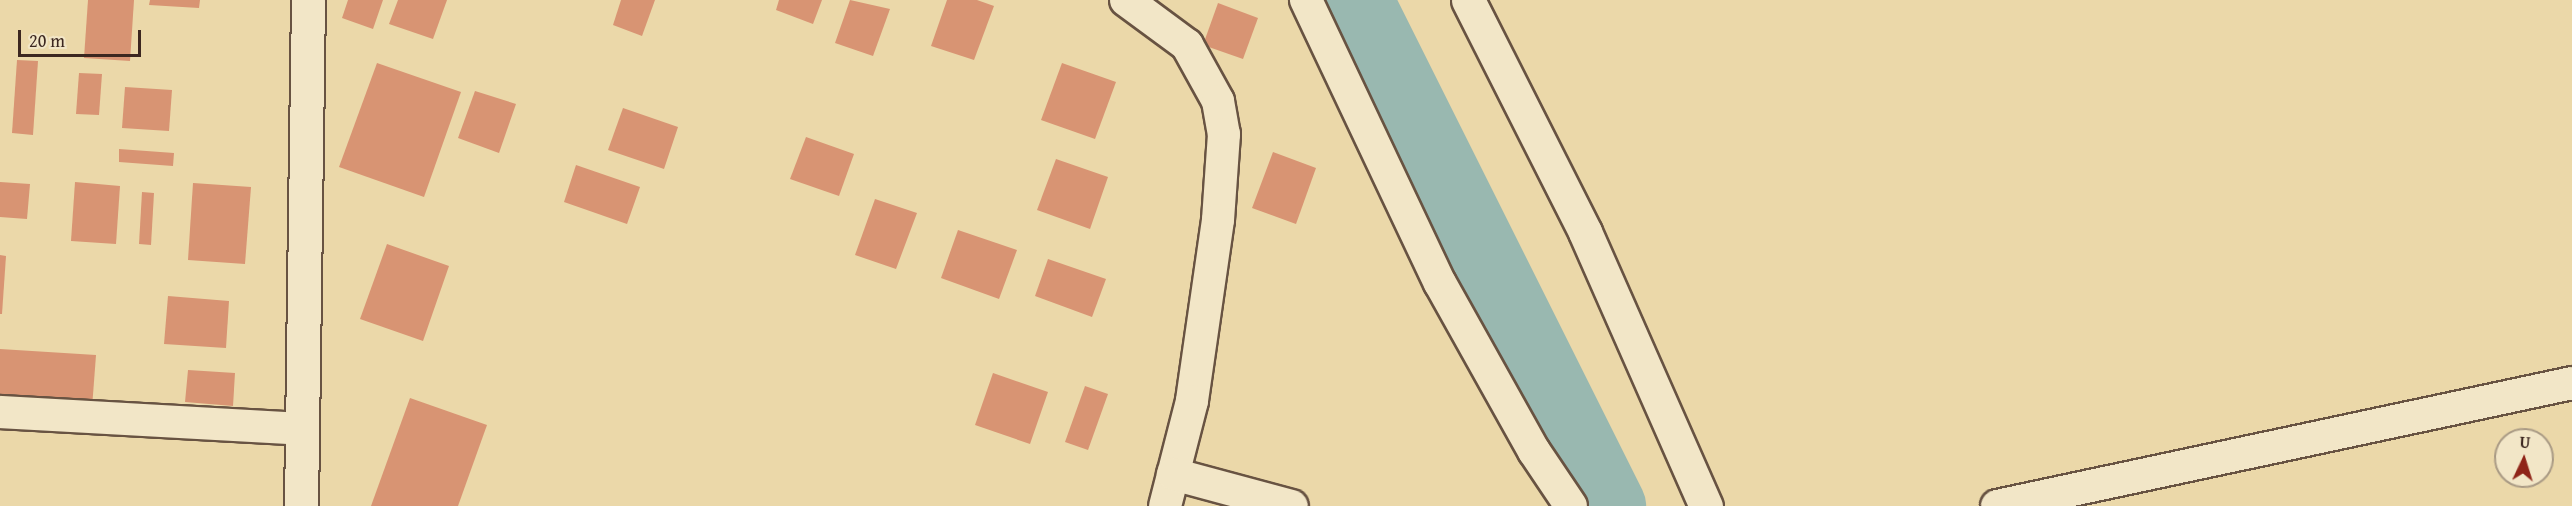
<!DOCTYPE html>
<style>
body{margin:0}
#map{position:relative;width:2572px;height:506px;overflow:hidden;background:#ebd8a9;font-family:"Gentium Book Plus",serif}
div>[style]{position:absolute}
.river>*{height:74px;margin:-37px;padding:0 37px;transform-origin:37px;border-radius:37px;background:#99b8b0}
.building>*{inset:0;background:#d89473}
.roads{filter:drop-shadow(2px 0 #685342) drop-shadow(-2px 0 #685342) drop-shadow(0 2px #685342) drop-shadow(0 -2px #685342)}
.street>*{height:32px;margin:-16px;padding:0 16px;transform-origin:16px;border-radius:16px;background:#f2e6c7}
.secondary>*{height:33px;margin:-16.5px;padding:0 16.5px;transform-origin:16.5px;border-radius:16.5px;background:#f2e6c7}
span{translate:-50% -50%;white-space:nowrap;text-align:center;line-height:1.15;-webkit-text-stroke:6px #f2e6c7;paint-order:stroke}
.north{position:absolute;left:2494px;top:428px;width:60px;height:60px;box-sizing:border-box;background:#f2e6c7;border:2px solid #a99a84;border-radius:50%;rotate:4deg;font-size:16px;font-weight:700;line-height:24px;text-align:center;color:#3c2720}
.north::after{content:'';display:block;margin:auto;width:21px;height:27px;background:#8f2418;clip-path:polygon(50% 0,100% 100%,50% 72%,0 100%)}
.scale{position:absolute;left:18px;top:30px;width:123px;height:27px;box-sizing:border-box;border:3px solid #3c2720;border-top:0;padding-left:8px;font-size:18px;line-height:21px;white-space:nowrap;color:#3c2720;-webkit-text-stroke:4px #f2e6c7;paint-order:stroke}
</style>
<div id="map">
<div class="river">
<div style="left:1356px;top:0;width:566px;rotate:63.43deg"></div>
</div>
<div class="building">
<div style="clip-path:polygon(88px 0,134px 0,130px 61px,84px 58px)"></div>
<div style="clip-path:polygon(150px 0,200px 0,199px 8px,149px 5px)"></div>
<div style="clip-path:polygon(348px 0,383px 0,373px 29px,342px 18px)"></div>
<div style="clip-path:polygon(398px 0,447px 0,433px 39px,389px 24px)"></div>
<div style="clip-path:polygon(621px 0,655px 0,642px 36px,613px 25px)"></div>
<div style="clip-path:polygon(779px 0,822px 0,813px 24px,776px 10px)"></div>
<div style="clip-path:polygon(850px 0,890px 9px,873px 56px,835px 43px)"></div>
<div style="clip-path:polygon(947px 0,977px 0,994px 6px,974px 60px,931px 46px)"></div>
<div style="clip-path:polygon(1218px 3px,1258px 18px,1243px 59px,1203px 45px)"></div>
<div style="clip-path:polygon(17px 60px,38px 61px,33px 135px,12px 133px)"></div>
<div style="clip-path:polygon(377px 63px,461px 92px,424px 197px,339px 167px)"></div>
<div style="clip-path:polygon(1062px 63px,1116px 82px,1095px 139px,1041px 120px)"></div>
<div style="clip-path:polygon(79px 73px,102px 74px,99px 115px,76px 114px)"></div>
<div style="clip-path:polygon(125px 87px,172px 90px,169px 131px,122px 128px)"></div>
<div style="clip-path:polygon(475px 91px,516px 104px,499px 153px,458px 138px)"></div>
<div style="clip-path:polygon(623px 108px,678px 127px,664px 169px,608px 150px)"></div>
<div style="clip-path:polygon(806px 137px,854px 154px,839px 196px,790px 179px)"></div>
<div style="clip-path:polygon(119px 149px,174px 153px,173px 166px,119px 162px)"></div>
<div style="clip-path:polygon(1273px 152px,1316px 168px,1296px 224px,1252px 208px)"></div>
<div style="clip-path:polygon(1056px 159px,1108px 177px,1090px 229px,1037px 210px)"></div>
<div style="clip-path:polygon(576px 165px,640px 187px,627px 224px,564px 202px)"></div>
<div style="clip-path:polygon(0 182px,30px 184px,27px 219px,0 217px)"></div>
<div style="clip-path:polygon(75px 182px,120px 186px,116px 244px,71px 241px)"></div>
<div style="clip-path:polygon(193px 183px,251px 187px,245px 264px,188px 260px)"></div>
<div style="clip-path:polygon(142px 192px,154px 193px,151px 245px,139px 244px)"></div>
<div style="clip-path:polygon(875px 199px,917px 213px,896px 269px,855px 255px)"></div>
<div style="clip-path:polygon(958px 230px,1017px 250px,999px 299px,941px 278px)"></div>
<div style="clip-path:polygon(387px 244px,449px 266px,423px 341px,360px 319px)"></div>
<div style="clip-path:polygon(0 255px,6px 256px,2px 314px,0 314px)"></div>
<div style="clip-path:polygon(1048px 259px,1106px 279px,1092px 317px,1035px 296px)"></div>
<div style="clip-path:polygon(168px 296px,229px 301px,226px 348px,164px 344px)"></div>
<div style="clip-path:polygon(0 349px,96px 355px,92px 408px,0 402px)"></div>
<div style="clip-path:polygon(188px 370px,235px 373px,233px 406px,185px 402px)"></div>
<div style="clip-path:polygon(993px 373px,1048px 392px,1030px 444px,975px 425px)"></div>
<div style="clip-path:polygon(1085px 386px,1108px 394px,1088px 450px,1065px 442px)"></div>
<div style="clip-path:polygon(410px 398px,487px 425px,458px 506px,371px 506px)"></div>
</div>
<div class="roads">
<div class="street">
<div style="left:1126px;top:0;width:76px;rotate:36.4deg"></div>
<div style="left:1187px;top:45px;width:64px;rotate:61deg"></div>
<div style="left:1218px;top:101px;width:34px;rotate:80deg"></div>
<div style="left:1224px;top:134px;width:86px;rotate:94deg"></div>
<div style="left:1218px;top:220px;width:183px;rotate:98.2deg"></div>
<div style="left:1192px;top:401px;width:108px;rotate:104.4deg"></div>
<div style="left:1306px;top:0;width:313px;rotate:64.7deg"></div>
<div style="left:1440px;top:283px;width:193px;rotate:60.8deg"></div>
<div style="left:1534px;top:451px;width:66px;rotate:56.1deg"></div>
<div style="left:0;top:412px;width:300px;rotate:3.2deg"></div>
<div style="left:1173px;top:474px;width:123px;rotate:15.1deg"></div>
<div style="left:1997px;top:506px;width:588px;rotate:-12.07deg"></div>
</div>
<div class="secondary">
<div style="left:1468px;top:0;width:260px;rotate:63.2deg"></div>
<div style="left:1585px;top:232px;width:300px;rotate:66.2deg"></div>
<div style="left:301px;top:506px;width:506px;rotate:-89.21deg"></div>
</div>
</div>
<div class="north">U</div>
<div class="scale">20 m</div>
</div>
